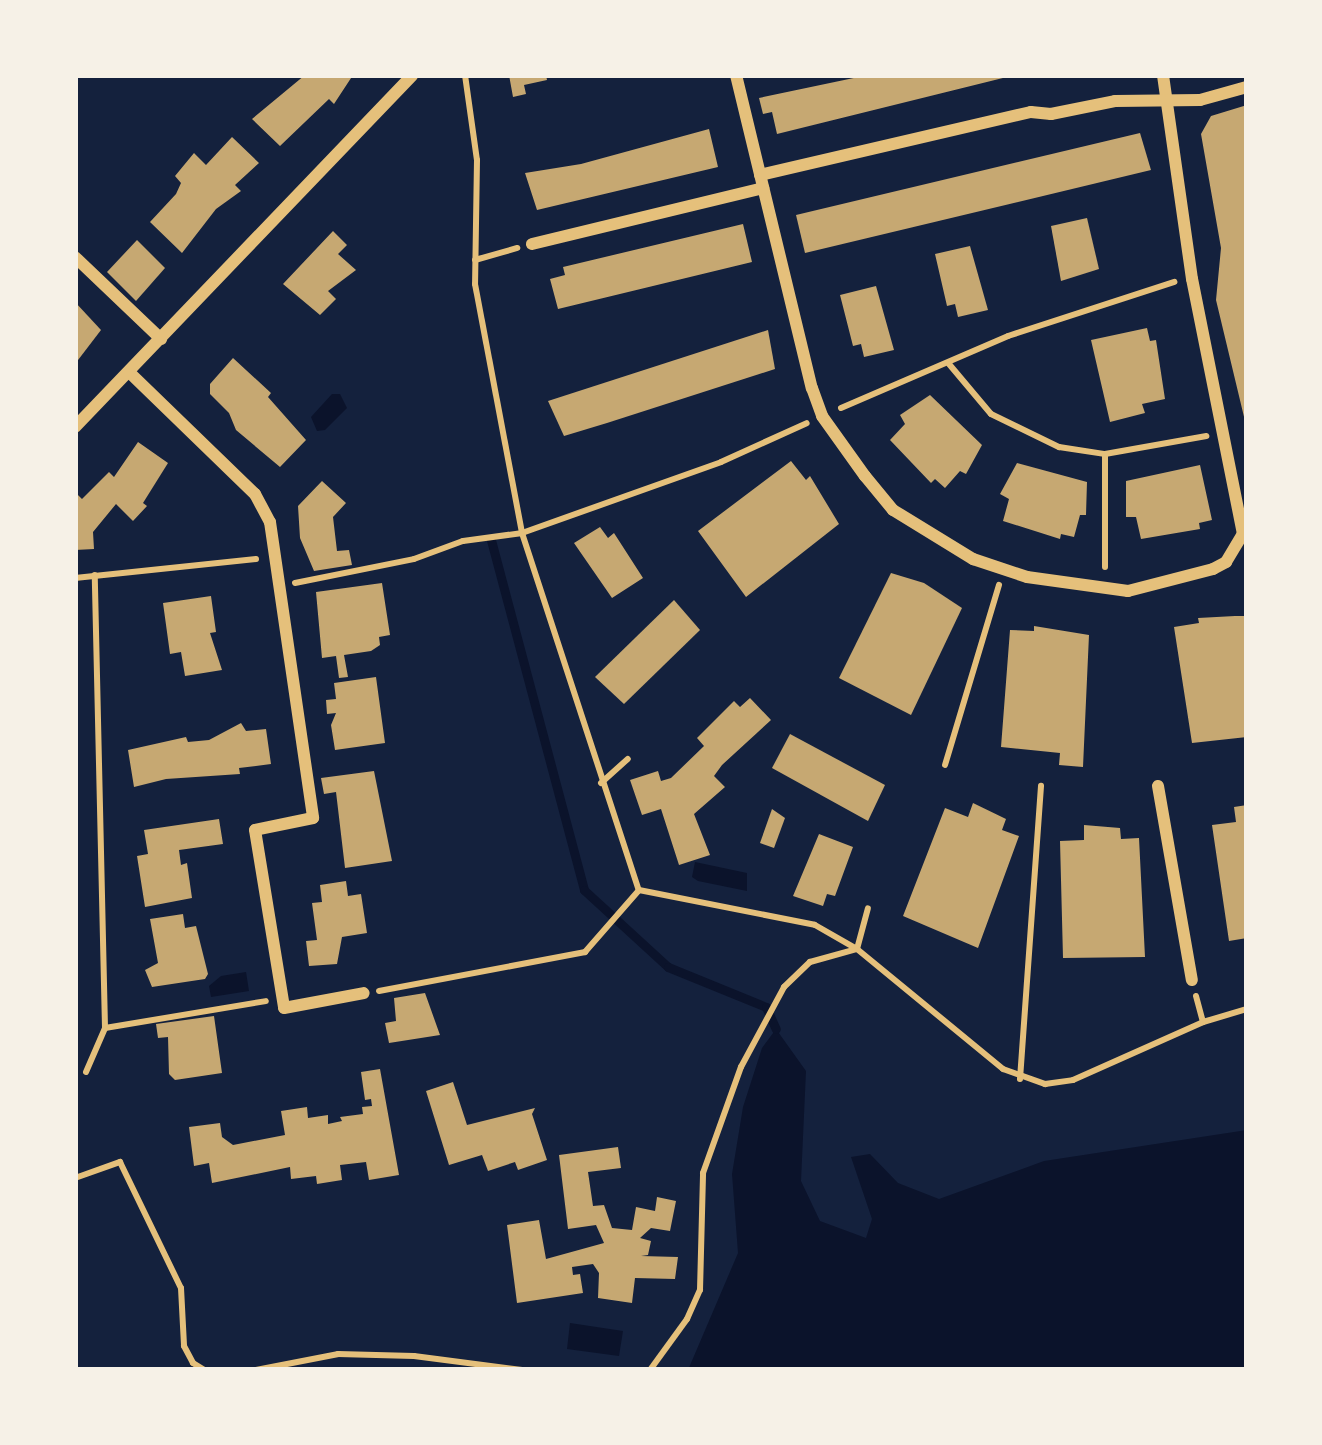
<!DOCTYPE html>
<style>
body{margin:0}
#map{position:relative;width:1322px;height:1445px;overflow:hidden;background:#14213d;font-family:"Fira Sans",sans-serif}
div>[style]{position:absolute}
.water>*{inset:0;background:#0b132b}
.stream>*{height:9px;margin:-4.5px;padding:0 4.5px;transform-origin:4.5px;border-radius:4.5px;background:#0b132b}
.building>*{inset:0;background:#c6a872}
.path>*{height:6px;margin:-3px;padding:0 3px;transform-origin:3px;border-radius:3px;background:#e5c07b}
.minor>*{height:12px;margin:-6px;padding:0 6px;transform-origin:6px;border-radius:6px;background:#e5c07b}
span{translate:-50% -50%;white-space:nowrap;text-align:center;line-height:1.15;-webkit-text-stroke:12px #f6f1e7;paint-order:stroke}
.frame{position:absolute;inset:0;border:78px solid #f6f1e7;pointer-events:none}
</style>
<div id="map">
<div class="water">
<div style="clip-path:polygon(332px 394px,340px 394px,347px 408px,325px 430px,317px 431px,311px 417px)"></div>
<div style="clip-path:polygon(695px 862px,747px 873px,747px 891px,698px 881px,692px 877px)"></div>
<div style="clip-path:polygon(246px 972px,249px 991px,211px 997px,209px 986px,221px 976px)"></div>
<div style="clip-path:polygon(776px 1029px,806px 1071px,801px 1181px,820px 1221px,866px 1238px,872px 1219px,851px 1157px,870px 1154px,898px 1183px,939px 1199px,1044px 1161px,1247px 1130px,1247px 1370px,688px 1370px,738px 1253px,732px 1174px,743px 1107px,762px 1048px)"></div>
<div style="clip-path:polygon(570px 1323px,623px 1331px,619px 1356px,567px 1349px)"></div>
</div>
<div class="stream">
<div style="left:491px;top:540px;width:362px;rotate:75.1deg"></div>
<div style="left:584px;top:890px;width:114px;rotate:42.5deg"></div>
<div style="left:668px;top:967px;width:106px;rotate:22.2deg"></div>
<div style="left:766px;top:1007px;width:24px;rotate:66deg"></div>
</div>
<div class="building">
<div style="clip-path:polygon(305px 75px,353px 75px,334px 104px,329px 99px,280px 146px,252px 119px)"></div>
<div style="clip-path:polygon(509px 75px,546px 75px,547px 80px,524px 85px,526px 94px,513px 97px)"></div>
<div style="clip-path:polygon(868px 75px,1007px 75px,1007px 77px,777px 134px,772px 112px,763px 114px,759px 98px)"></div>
<div style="clip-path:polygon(1247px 105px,1247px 420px,1245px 421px,1216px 300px,1221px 248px,1201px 134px,1211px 116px)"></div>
<div style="clip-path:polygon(709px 129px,718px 167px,537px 210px,525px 173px,581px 164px)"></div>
<div style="clip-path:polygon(1140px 133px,1151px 170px,805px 253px,796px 215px)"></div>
<div style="clip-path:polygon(232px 137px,259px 163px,235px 185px,241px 191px,216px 209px,182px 253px,150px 222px,176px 194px,181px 183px,175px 176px,194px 153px,206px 165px)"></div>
<div style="clip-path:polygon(1087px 218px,1099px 269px,1061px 281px,1051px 226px)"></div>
<div style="clip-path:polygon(743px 224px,752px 262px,558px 309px,550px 279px,565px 275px,563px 267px)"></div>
<div style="clip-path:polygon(333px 231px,347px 245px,338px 254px,356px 270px,328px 291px,336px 299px,320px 315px,283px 284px)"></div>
<div style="clip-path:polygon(137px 240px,165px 268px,136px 301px,107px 272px)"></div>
<div style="clip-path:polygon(970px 246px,988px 310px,958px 317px,955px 304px,947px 306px,935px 254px)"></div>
<div style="clip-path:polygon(876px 286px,894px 350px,864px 357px,861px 344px,853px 346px,840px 295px)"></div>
<div style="clip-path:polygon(75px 302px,101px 330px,75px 364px)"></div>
<div style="clip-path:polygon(1147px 328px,1150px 341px,1156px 340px,1165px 399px,1142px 404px,1145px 413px,1110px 422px,1091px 340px)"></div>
<div style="clip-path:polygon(768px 330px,775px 369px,607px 423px,564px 436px,548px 401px)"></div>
<div style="clip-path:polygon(233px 358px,271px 393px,268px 397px,306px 440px,280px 467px,236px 430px,229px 413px,210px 394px,210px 384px)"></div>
<div style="clip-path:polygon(930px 395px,982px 445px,966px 474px,960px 471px,945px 488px,935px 479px,931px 483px,890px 440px,905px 424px,900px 415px)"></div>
<div style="clip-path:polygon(138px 442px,168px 463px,143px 503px,147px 506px,133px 521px,116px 504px,93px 532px,94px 549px,75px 550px,75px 492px,82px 499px,109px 472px,114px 477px)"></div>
<div style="clip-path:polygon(791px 461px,806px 480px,810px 476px,839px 524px,746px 597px,698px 531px)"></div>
<div style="clip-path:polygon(1017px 463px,1087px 482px,1086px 515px,1080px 515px,1074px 537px,1061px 534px,1060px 539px,1003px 521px,1009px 499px,1000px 494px)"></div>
<div style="clip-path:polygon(1200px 465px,1212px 520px,1199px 523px,1200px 529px,1141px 539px,1136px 517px,1126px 517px,1126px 481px)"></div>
<div style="clip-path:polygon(322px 481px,346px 503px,333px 517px,337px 551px,349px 550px,352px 565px,314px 571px,300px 538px,298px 506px)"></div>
<div style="clip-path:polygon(600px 527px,608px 538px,614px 533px,643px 578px,612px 598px,574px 543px)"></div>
<div style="clip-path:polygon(891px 573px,924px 583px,962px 608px,911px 715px,839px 678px)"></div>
<div style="clip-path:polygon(382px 583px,390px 635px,379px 637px,380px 645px,371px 651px,344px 655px,348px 677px,339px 678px,336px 656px,322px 658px,316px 592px)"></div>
<div style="clip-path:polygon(211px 596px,216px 632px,210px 633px,222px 670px,185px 676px,181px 652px,170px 654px,163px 603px)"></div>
<div style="clip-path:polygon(674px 600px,700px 630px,624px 704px,595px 677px)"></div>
<div style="clip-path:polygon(1235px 616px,1247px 616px,1247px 737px,1192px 743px,1174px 627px,1199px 623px,1198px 618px)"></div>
<div style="clip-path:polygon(1034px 626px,1089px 635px,1083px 767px,1059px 765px,1060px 753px,1001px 747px,1010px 630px,1034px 631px)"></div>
<div style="clip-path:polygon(376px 677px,385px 743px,335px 750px,331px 725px,336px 713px,327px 714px,326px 700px,336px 699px,334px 683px)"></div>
<div style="clip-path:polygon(750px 698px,771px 720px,722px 765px,714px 776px,725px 787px,694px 814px,710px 855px,679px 865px,661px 809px,642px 815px,630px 780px,658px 771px,661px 781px,671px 778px,704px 746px,697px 738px,734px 701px,740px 707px)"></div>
<div style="clip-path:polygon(241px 723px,246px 731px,266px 729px,271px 764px,239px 768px,240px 774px,166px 779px,134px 787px,128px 750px,186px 737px,188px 742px,209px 740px)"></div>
<div style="clip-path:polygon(790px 734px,885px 785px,868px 821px,772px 768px)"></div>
<div style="clip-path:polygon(374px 771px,392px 861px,345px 868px,336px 792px,324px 794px,321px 778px)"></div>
<div style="clip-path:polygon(973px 803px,1006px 819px,1002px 830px,1019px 836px,978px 948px,903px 916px,945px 808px,968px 817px)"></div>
<div style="clip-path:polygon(1247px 805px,1247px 938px,1229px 941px,1212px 825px,1236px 822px,1234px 807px)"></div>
<div style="clip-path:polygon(772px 809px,785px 818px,774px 848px,760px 843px)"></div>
<div style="clip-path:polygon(219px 819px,223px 844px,179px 850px,181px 865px,187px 863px,192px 898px,145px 907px,137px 856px,148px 854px,144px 830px)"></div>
<div style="clip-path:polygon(1084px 825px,1120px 828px,1121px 839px,1139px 838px,1145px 957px,1063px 958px,1060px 841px,1084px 840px)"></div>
<div style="clip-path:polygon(819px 834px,853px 847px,835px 896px,827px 894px,823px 906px,793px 896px)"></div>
<div style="clip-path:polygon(346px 881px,348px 896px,361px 894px,367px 933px,342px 937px,337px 964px,309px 966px,306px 941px,317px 940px,312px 903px,322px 902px,320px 885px)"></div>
<div style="clip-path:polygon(183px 914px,185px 928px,196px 926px,208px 974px,205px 979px,152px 987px,145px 970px,158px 963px,150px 919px)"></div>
<div style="clip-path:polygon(425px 993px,440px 1035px,389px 1043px,385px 1023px,396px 1021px,394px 998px)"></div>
<div style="clip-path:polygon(214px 1016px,222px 1073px,175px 1080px,169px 1074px,168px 1037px,158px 1038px,156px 1024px)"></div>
<div style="clip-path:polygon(380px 1069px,399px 1175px,369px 1180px,366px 1162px,340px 1165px,342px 1180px,317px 1184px,316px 1176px,291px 1179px,290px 1167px,212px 1183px,209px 1163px,194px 1166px,189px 1127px,220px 1123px,222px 1137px,233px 1145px,285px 1135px,281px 1111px,307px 1107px,308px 1118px,328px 1115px,328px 1124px,342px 1121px,340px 1117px,363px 1114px,362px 1107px,372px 1106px,371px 1099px,365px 1100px,361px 1072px)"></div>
<div style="clip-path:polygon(453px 1082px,467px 1125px,535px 1108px,532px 1114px,547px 1160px,518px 1170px,515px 1162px,488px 1171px,482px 1155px,449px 1165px,426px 1091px)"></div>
<div style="clip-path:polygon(618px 1147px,621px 1168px,588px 1172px,593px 1206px,604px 1205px,612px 1228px,632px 1230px,636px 1207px,655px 1211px,657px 1197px,676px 1201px,670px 1231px,651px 1228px,640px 1238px,651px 1241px,648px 1255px,641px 1256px,678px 1257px,675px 1279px,635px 1278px,632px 1303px,598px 1298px,599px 1273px,593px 1264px,572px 1267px,573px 1275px,580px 1274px,583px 1293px,517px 1303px,507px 1225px,539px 1220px,546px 1259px,604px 1243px,596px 1225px,568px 1229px,559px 1155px)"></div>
</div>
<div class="path">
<div style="left:465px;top:75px;width:86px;rotate:82deg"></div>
<div style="left:477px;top:160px;width:124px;rotate:90.9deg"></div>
<div style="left:475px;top:284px;width:253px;rotate:79.3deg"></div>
<div style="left:522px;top:533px;width:376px;rotate:71.9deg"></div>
<div style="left:639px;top:890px;width:179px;rotate:11.2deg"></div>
<div style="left:815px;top:925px;width:48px;rotate:29.7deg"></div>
<div style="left:857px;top:949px;width:42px;rotate:-75deg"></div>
<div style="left:475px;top:260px;width:44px;rotate:-15.9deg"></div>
<div style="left:949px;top:364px;width:65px;rotate:50deg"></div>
<div style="left:991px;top:414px;width:76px;rotate:25.9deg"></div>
<div style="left:1059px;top:447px;width:47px;rotate:8.7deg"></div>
<div style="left:1105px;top:454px;width:103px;rotate:-10.1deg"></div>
<div style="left:841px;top:408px;width:182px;rotate:-23.3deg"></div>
<div style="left:1008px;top:336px;width:175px;rotate:-18deg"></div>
<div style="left:1105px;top:567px;width:113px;rotate:-90deg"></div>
<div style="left:75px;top:578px;width:182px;rotate:-6deg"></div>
<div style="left:295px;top:583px;width:121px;rotate:-11.4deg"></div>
<div style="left:414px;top:559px;width:52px;rotate:-20.2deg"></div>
<div style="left:463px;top:541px;width:60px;rotate:-7.7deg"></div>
<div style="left:522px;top:533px;width:211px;rotate:-19.6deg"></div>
<div style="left:721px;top:462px;width:94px;rotate:-24.4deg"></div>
<div style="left:945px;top:765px;width:188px;rotate:-73.3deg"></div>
<div style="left:601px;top:783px;width:36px;rotate:-42deg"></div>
<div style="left:379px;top:991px;width:210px;rotate:-10.7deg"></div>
<div style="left:585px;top:952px;width:82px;rotate:-48.9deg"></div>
<div style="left:1196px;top:996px;width:27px;rotate:75deg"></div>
<div style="left:105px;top:1028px;width:163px;rotate:-9.5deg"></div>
<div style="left:86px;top:1072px;width:48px;rotate:-66.6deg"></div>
<div style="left:105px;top:1028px;width:453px;rotate:-91.3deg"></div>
<div style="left:1020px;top:1079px;width:294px;rotate:-85.9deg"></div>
<div style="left:75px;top:1178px;width:48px;rotate:-19.6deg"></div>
<div style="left:120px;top:1162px;width:140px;rotate:64.2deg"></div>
<div style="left:181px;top:1288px;width:58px;rotate:87deg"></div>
<div style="left:184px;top:1346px;width:19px;rotate:62deg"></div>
<div style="left:193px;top:1363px;width:13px;rotate:32deg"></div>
<div style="left:256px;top:1370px;width:84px;rotate:-11deg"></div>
<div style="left:338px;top:1354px;width:76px;rotate:1.5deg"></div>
<div style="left:414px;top:1356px;width:109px;rotate:7.4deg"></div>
<div style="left:650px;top:1370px;width:63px;rotate:-54deg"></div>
<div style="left:687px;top:1319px;width:32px;rotate:-66deg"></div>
<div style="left:700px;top:1290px;width:117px;rotate:-88.5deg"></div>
<div style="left:703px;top:1173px;width:113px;rotate:-70.3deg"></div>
<div style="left:741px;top:1067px;width:91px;rotate:-61.7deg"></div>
<div style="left:784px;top:987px;width:36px;rotate:-44deg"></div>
<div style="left:810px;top:962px;width:49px;rotate:-15.5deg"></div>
<div style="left:857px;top:949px;width:189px;rotate:39.4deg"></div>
<div style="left:1003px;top:1069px;width:45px;rotate:19.7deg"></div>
<div style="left:1045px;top:1084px;width:28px;rotate:-8deg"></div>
<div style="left:1073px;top:1080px;width:142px;rotate:-24deg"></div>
<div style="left:1203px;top:1022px;width:46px;rotate:-16.5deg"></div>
</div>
<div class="minor">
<div style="left:736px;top:75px;width:322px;rotate:76.4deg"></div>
<div style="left:812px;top:388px;width:30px;rotate:70deg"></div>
<div style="left:822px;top:416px;width:74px;rotate:54.4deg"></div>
<div style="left:865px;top:476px;width:44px;rotate:50.5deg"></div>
<div style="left:893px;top:510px;width:94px;rotate:31.5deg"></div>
<div style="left:973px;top:559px;width:57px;rotate:18.4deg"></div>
<div style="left:1027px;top:577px;width:102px;rotate:7.9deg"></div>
<div style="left:1128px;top:591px;width:88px;rotate:-14.5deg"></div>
<div style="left:1213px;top:569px;width:15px;rotate:-28deg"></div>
<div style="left:1226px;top:562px;width:33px;rotate:-59deg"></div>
<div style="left:1243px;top:534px;width:260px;rotate:-101.3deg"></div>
<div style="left:1192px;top:279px;width:206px;rotate:-98.1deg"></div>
<div style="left:760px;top:175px;width:278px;rotate:-13.1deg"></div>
<div style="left:1031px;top:112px;width:20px;rotate:6deg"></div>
<div style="left:1051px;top:114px;width:65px;rotate:-11.5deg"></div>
<div style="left:1115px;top:101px;width:85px;rotate:-0.7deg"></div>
<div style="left:1200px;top:100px;width:49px;rotate:-15.5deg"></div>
<div style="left:532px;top:244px;width:238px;rotate:-13.6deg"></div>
<div style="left:75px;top:257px;width:119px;rotate:43.6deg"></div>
<div style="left:130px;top:373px;width:174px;rotate:44.1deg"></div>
<div style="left:255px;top:494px;width:32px;rotate:62deg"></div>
<div style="left:270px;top:522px;width:299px;rotate:81.7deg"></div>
<div style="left:313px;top:818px;width:59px;rotate:168.3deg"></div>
<div style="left:255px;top:830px;width:180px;rotate:80.7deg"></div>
<div style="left:284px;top:1008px;width:81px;rotate:-10.6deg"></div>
<div style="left:75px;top:427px;width:487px;rotate:-46.2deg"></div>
<div style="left:1158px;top:786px;width:197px;rotate:80.1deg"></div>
</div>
<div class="frame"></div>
</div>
